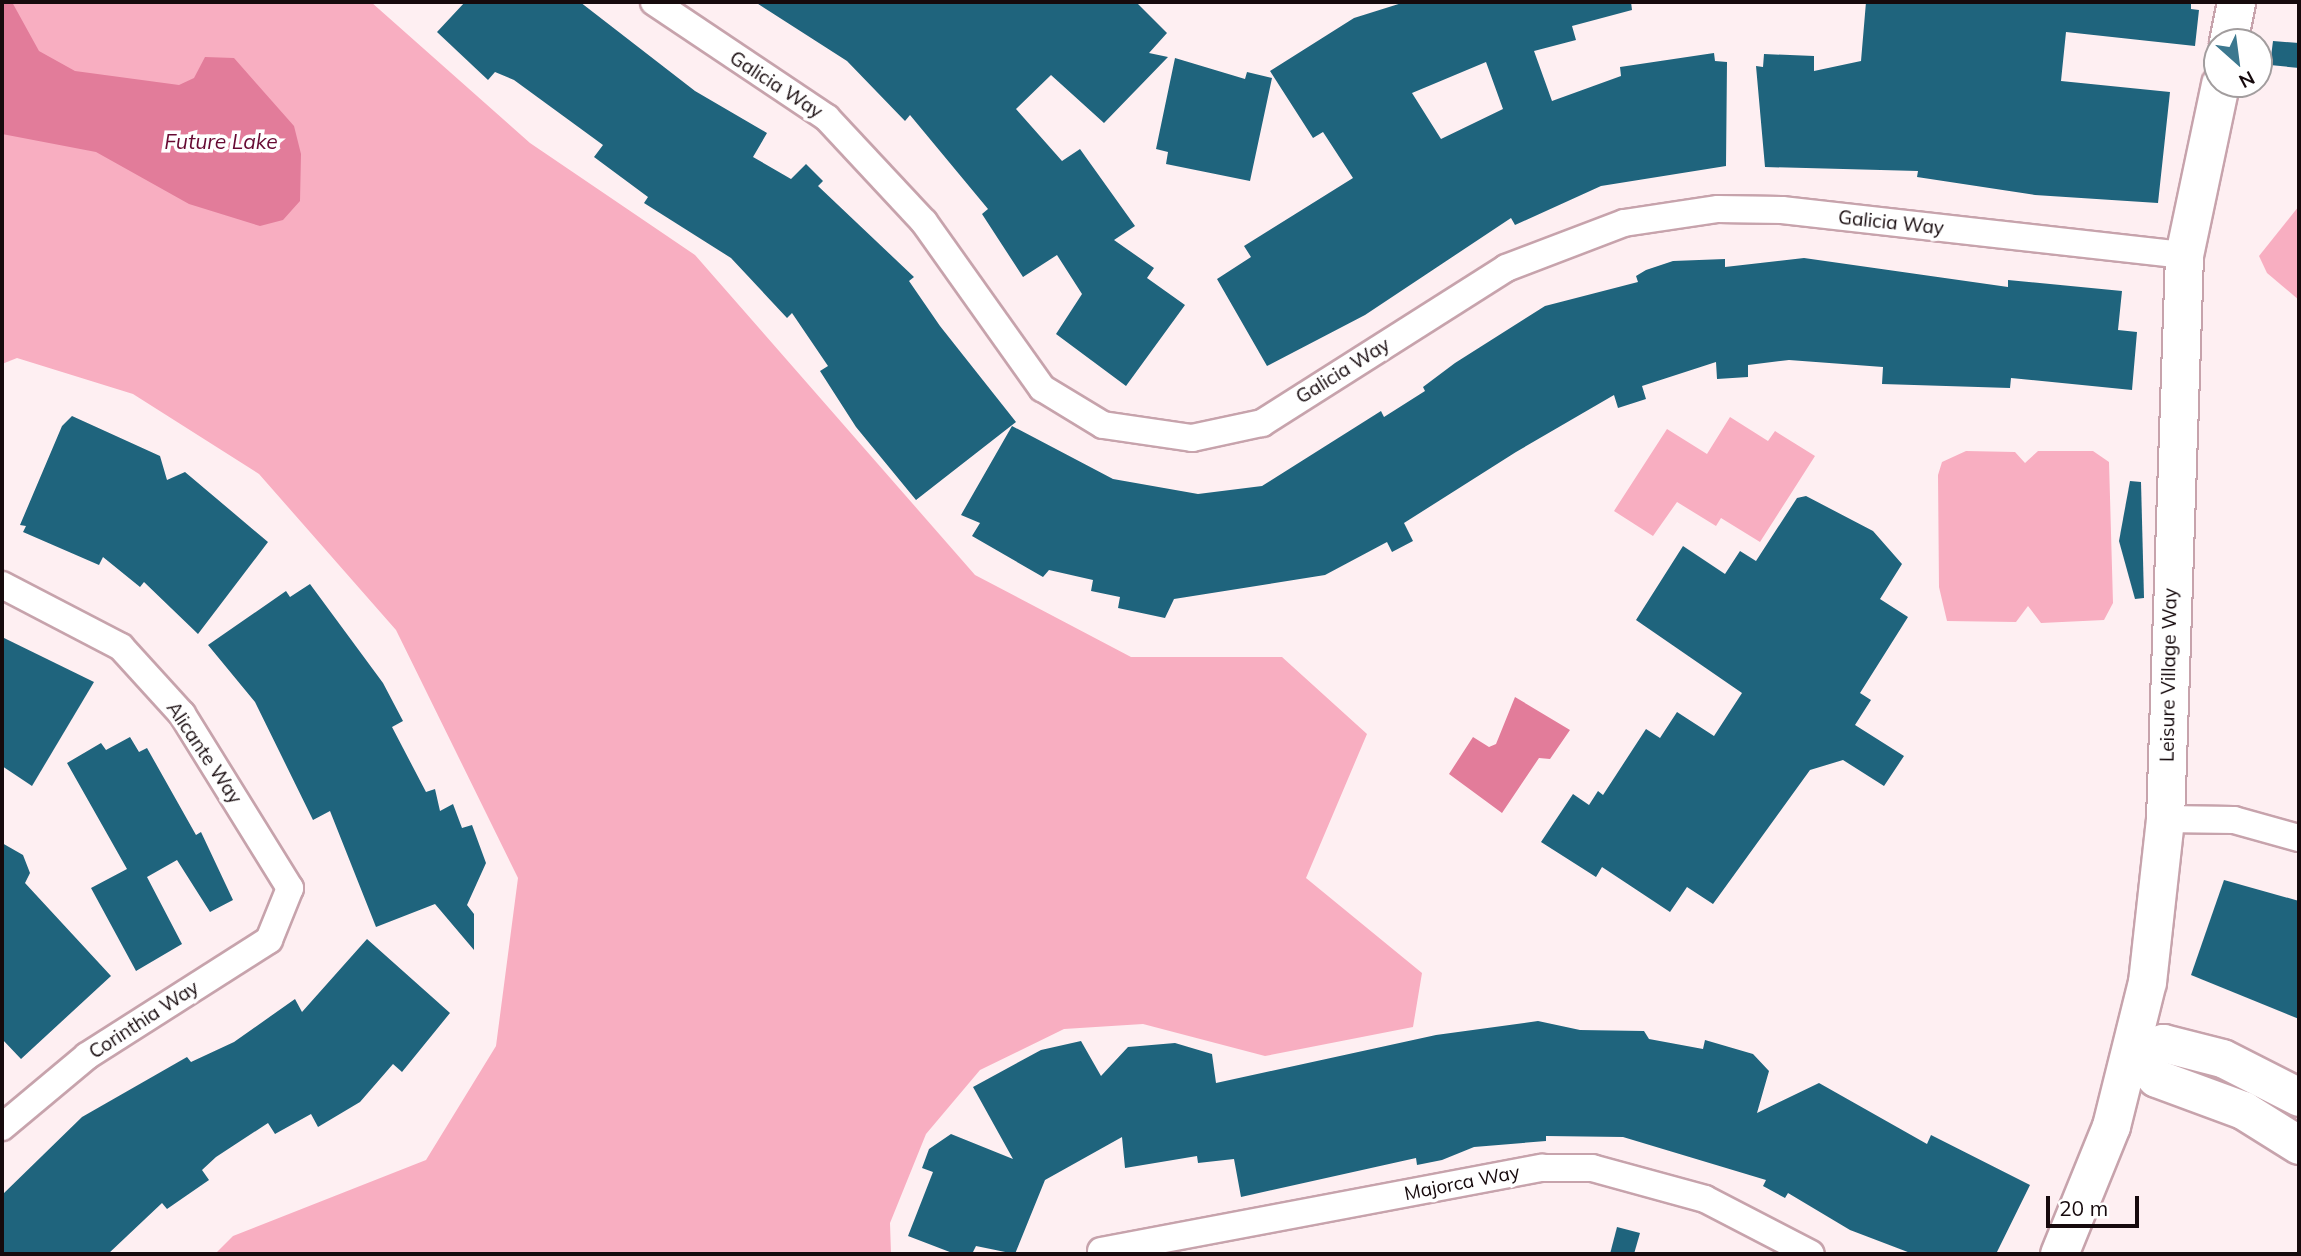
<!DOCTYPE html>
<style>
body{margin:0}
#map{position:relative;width:2301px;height:1256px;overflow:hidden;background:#feeff2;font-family:Mulish,sans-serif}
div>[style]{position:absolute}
.green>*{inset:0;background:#f8aec1}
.water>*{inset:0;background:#e27c9a}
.building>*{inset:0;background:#1f647d}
.roads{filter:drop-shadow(2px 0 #c7a3ac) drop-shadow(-2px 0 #c7a3ac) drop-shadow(0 2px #c7a3ac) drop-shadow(0 -2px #c7a3ac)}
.street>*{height:26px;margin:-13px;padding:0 13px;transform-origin:13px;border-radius:13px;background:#fff}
.secondary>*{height:37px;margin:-18.5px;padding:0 18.5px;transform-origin:18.5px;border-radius:18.5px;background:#fff}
span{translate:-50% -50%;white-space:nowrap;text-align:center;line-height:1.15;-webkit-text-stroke:7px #fff;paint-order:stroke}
.street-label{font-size:19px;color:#160a0d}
.water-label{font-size:21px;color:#670a33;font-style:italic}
.frame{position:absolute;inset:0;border:4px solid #160a0d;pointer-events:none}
.north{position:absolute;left:2203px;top:28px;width:70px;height:70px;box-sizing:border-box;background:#fff;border:2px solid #a29d9e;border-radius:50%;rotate:152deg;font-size:19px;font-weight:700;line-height:28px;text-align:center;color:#160a0d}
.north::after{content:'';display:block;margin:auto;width:24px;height:32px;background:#3c788f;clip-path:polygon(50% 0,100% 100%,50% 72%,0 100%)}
.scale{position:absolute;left:2046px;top:1196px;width:93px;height:32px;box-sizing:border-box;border:4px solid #160a0d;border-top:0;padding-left:9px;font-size:21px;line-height:24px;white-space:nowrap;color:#160a0d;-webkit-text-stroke:5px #fff;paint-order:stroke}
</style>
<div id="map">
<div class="green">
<div style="clip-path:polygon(2px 2px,371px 2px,530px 143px,695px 255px,975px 575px,1131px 657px,1282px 657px,1367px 734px,1306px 878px,1422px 973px,1413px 1027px,1265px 1056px,1143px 1024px,1064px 1029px,980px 1070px,926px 1134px,890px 1223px,891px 1254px,215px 1254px,233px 1236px,426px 1160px,496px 1046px,518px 878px,396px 630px,259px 474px,133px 394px,17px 358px,2px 364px)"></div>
<div style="clip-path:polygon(2299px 206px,2299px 300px,2267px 273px,2259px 256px)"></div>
<div style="clip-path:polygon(1730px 417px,1768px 441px,1775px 431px,1815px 456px,1760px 542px,1721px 518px,1716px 526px,1677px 502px,1653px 536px,1614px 511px,1667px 429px,1707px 454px)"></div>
<div style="clip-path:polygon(1966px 451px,2015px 452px,2025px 463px,2038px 451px,2093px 451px,2109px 462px,2113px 603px,2104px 620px,2041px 623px,2028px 606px,2016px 622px,1947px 621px,1939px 587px,1938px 475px,1942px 462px)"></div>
</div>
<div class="water">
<div style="clip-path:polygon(2px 2px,12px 2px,39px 51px,75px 71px,179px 85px,194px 78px,205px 57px,234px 58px,294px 126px,301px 154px,300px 201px,283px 220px,260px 226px,189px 204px,96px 152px,2px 134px)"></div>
<div style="clip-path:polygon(1515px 697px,1570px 730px,1550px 759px,1539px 758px,1502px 813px,1449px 774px,1473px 737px,1489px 747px,1496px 744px)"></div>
</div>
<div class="building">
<div style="clip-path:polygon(465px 2px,580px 2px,695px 91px,767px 133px,753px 157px,791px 179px,806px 164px,823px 181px,818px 186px,914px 277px,909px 281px,940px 326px,1016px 422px,916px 500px,856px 427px,820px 371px,828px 366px,792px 313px,787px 318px,731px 258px,644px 203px,648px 197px,594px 157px,603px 145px,514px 80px,495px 72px,488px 80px,437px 32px)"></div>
<div style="clip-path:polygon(755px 2px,1136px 2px,1167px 33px,1149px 53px,1168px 57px,1104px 123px,1051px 75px,1016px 109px,1062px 161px,1080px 149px,1135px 226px,1114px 240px,1154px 268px,1147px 278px,1185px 305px,1126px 386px,1056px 334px,1082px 294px,1057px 255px,1023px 277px,982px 214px,988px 209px,910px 115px,905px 121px,847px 61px)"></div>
<div style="clip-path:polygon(evenodd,1405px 2px,1631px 2px,1632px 10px,1572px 26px,1576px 40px,1534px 51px,1552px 101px,1621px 76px,1620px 67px,1714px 53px,1715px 61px,1727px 62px,1726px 166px,1601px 186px,1515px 225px,1511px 218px,1365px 315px,1267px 366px,1217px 279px,1251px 257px,1244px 246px,1353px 178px,1323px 132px,1313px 138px,1270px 71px,1354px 18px,1405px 2px,1486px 62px,1503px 109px,1441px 139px,1412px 93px,1486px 62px)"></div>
<div style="clip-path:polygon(1866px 2px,2191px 2px,2191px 9px,2199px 10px,2195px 46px,2066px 32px,2061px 81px,2170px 92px,2158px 203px,2035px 195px,1917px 177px,1918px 171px,1765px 167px,1756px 66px,1763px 67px,1764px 54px,1814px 56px,1814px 71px,1861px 61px)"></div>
<div style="clip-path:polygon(2273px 41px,2299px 43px,2299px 68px,2270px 65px)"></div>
<div style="clip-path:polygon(1175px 58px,1245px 79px,1247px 72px,1272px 78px,1250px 181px,1166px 164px,1168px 152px,1156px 149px)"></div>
<div style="clip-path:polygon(1804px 258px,2008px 287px,2008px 280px,2122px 291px,2118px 330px,2137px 332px,2132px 390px,2011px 378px,2010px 388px,1882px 384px,1883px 367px,1789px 360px,1748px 365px,1748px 377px,1717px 379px,1716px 362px,1642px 386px,1646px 399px,1618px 408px,1614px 395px,1516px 452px,1404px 523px,1413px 541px,1392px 552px,1387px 542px,1325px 575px,1174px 599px,1165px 618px,1118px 608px,1120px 597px,1091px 591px,1093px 580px,1049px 570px,1043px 577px,972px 536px,980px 523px,961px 515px,1012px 426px,1113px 479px,1198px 494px,1262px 486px,1381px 411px,1384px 417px,1425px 391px,1423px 387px,1455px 363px,1545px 306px,1638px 282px,1636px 276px,1646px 270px,1673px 261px,1725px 259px,1725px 267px)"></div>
<div style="clip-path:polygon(72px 416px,160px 456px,167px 480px,185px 472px,268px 542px,198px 634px,144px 582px,140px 587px,103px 557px,99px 565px,23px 532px,26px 526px,20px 525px,62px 426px)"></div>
<div style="clip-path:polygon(2130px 481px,2141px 482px,2144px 598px,2135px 599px,2119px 541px)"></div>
<div style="clip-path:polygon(1806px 496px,1873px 531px,1902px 564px,1880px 599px,1908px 617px,1860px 693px,1871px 700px,1855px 725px,1904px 756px,1884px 786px,1843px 760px,1810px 770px,1713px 904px,1687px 887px,1670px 912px,1602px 867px,1596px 877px,1541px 842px,1573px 794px,1589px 805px,1598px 791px,1603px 795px,1646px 729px,1660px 738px,1677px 712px,1714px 736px,1742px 693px,1636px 620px,1683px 546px,1725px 574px,1740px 551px,1756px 561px,1797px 498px)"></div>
<div style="clip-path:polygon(310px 584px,383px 683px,403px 721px,392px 727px,426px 792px,435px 789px,440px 811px,453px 804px,462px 828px,472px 825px,486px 863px,467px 905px,474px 914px,474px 950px,435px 904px,376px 927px,330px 811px,313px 820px,255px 702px,208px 645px,286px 591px,290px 597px)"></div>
<div style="clip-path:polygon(2px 637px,94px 682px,32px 786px,2px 766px)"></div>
<div style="clip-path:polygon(130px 737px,139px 752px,147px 748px,196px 835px,201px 832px,233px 900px,210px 912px,177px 860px,147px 877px,182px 944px,136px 971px,91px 888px,127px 869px,67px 763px,101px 743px,106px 750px)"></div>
<div style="clip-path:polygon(2px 843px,23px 855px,30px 873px,25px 883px,111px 976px,21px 1059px,2px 1039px)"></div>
<div style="clip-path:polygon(2224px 880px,2299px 901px,2299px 1019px,2191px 975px)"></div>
<div style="clip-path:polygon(367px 939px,450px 1013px,402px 1072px,393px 1064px,360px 1102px,318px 1127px,311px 1114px,275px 1134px,268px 1123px,216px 1157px,202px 1170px,209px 1180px,167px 1209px,162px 1203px,108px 1254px,2px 1254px,2px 1195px,82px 1117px,187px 1057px,191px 1062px,234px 1042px,295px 999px,302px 1012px)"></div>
<div style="clip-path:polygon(1538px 1021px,1580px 1030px,1644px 1031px,1649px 1039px,1703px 1049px,1705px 1040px,1753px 1054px,1769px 1071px,1757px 1113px,1819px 1083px,1927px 1144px,1931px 1135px,2030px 1185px,1996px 1254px,1913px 1254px,1850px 1230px,1788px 1193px,1785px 1198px,1763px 1186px,1766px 1180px,1623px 1137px,1546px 1136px,1546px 1141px,1474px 1147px,1442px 1160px,1417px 1165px,1416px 1158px,1241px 1197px,1234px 1159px,1198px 1163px,1197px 1156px,1125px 1168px,1122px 1137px,1045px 1180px,1015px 1254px,976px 1246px,972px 1254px,955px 1254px,908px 1236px,933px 1172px,922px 1168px,929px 1149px,951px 1134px,1013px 1159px,973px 1087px,1041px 1050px,1081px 1041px,1101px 1076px,1128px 1047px,1175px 1043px,1212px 1054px,1216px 1083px,1436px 1035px)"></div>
<div style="clip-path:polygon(1617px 1227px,1640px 1233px,1634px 1254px,1610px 1254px)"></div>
</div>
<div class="roads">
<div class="street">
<div style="left:654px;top:2px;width:208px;rotate:33.8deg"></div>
<div style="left:827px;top:118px;width:142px;rotate:47deg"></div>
<div style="left:924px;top:222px;width:204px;rotate:54.6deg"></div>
<div style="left:1042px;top:388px;width:71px;rotate:31.2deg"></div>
<div style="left:1103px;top:425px;width:90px;rotate:8.3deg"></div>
<div style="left:1192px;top:438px;width:72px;rotate:-12.1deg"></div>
<div style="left:1262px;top:423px;width:289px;rotate:-32.4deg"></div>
<div style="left:1506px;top:268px;width:126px;rotate:-20.9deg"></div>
<div style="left:1624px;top:223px;width:95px;rotate:-8.5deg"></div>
<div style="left:1718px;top:209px;width:64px;rotate:0.9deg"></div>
<div style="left:1782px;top:210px;width:405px;rotate:6.4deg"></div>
<div style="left:2px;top:585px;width:134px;rotate:27.5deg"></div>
<div style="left:121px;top:647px;width:91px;rotate:47.7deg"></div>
<div style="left:182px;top:714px;width:205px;rotate:58.2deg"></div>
<div style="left:290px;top:888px;width:56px;rotate:112deg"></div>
<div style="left:269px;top:940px;width:216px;rotate:147.5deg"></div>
<div style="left:87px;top:1056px;width:111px;rotate:140.1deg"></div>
<div style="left:2165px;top:819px;width:69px;rotate:0.8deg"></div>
<div style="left:2234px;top:820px;width:67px;rotate:15.5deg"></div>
<div style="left:1101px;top:1251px;width:449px;rotate:-10.7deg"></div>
<div style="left:1542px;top:1168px;width:50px"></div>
<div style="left:1592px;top:1168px;width:117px;rotate:15.3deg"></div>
<div style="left:1705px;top:1199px;width:119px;rotate:27.4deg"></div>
</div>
<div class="secondary">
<div style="left:2228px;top:42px;width:41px;rotate:-78.7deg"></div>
<div style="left:2299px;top:1097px;width:86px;rotate:-153.1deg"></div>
<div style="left:2222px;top:1058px;width:61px;rotate:-165.7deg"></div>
<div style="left:2163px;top:1043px;width:32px;rotate:164deg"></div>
<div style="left:2132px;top:1052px;width:35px;rotate:47deg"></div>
<div style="left:2156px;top:1078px;width:93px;rotate:20.2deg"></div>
<div style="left:2243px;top:1110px;width:66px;rotate:32deg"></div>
<div style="left:2059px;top:1254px;width:138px;rotate:-67.9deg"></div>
<div style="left:2111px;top:1126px;width:148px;rotate:-76deg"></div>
<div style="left:2147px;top:982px;width:164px;rotate:-83.7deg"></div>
<div style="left:2165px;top:819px;width:564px;rotate:-88.07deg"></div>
<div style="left:2184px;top:255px;width:175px;rotate:-78.1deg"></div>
</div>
</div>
<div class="street-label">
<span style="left:776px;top:85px;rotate:33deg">Galicia Way</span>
<span style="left:1891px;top:223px;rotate:6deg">Galicia Way</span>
<span style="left:1343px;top:371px;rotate:-32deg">Galicia Way</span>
<span style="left:2169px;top:675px;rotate:-89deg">Leisure Village Way</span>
<span style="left:204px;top:753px;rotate:56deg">Alicante Way</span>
<span style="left:144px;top:1020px;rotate:-33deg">Corinthia Way</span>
<span style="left:1462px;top:1183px;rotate:-11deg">Majorca Way</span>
</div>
<div class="water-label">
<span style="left:221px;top:141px">Future Lake</span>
</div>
<div class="frame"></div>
<div class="north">N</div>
<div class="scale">20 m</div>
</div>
